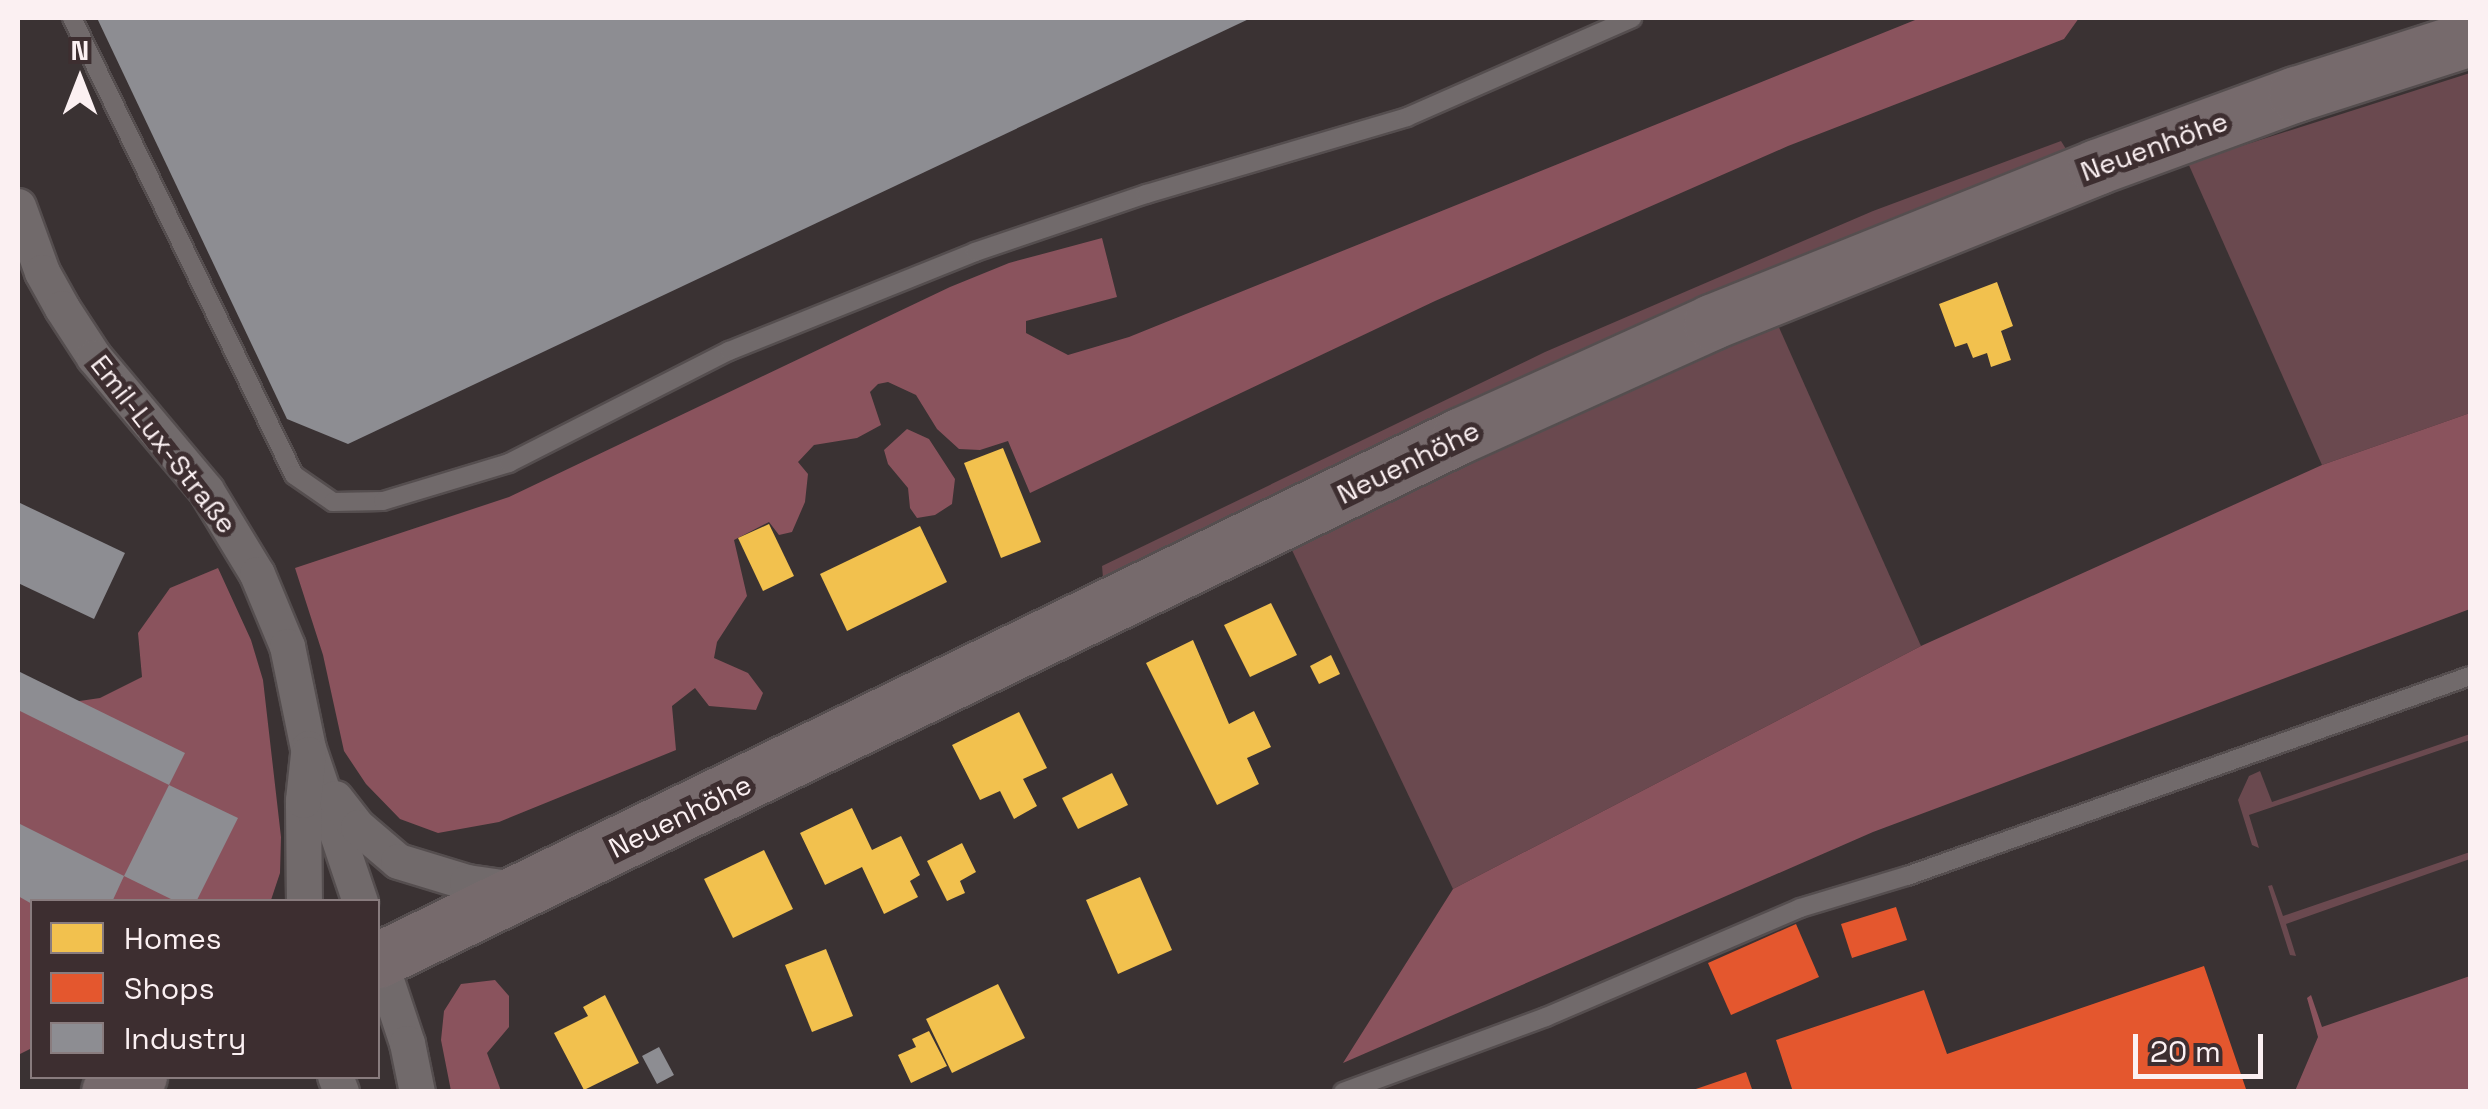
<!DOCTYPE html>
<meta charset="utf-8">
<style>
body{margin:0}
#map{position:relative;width:2488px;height:1109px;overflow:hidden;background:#3a3233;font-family:"Space Grotesk",sans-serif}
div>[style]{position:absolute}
.green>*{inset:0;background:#6a494f}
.forest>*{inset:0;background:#8a535d}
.homes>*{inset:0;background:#f2c14e}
.shops>*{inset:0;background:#e4572e}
.industry>*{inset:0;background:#8d8d92}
.roads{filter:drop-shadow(2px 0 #554e4f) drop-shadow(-2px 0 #554e4f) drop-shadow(0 2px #554e4f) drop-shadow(0 -2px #554e4f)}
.lane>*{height:18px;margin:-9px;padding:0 9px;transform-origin:9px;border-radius:9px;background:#716a6b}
.street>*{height:35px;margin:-17.5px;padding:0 17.5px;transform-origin:17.5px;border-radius:17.5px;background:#716a6b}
.primary>*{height:55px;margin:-27.5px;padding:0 27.5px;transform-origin:27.5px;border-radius:27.5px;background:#766a6c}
span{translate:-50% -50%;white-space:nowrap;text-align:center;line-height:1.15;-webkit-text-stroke:10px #3d2e30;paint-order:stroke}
.street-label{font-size:28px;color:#fbf0f2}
.frame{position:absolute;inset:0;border:20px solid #fbf0f2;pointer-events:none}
.legend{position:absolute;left:30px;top:899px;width:350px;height:180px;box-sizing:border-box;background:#3d2e30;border:2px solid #897c7e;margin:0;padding:12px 18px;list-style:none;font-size:30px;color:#fbf0f2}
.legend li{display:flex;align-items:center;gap:20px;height:50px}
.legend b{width:50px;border:2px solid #897c7e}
.north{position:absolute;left:30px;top:30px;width:100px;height:100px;-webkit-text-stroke:8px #3d2e30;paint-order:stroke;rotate:0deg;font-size:28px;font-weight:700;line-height:40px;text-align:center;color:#fbf0f2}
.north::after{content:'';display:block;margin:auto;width:35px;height:45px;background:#fbf0f2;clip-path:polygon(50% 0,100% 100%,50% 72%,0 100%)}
.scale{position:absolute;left:2133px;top:1034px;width:130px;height:45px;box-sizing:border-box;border:5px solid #fbf0f2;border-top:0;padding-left:12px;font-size:30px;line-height:35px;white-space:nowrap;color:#fbf0f2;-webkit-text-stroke:8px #3d2e30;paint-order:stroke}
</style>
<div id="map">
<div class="green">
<div style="clip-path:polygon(2470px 73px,2470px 413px,2322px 465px,2188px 163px)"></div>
<div style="clip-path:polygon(2061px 141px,2066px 149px,1700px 300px,1103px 578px,1102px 566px,1545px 352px,1873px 211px)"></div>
<div style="clip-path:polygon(1777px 323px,1921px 646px,1453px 889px,1291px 548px,1539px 428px)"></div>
<div style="clip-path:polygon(2470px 734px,2470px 740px,2249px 815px,2259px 848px,2252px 845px,2238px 800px,2249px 776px,2260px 771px,2272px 802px)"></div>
<div style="clip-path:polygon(2470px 852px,2470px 859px,2286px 924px,2296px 956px,2290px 955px,2268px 886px,2272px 885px,2283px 916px)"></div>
</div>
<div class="forest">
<div style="clip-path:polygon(1920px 18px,2079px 18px,2064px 39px,1788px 146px,1435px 301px,1030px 493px,1008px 441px,980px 450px,959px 449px,937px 429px,916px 395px,888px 382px,878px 384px,870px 392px,881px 425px,857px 438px,814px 445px,798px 462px,808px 474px,805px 502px,792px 532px,779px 535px,769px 522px,734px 540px,747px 596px,717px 642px,714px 658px,748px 673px,763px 693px,756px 710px,709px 706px,695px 688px,672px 706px,676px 750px,499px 822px,438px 833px,400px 819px,366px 784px,344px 751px,323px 655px,295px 568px,509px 497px,950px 287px,1009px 263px,1102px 238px,1117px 297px,1026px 321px,1026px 333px,1068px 355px,1129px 337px)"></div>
<div style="clip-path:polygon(2470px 413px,2470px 609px,1873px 832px,1343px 1063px,1453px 889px,1921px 646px,2322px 465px)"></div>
<div style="clip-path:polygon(907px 429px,929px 439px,955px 479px,952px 504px,935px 515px,917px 518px,910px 508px,908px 488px,888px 464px,884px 450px)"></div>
<div style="clip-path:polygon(218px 568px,251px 640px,263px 680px,281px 837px,280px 873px,271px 900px,32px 902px,32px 1048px,18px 1055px,18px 710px,100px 698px,142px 677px,138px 633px,170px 588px)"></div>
<div style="clip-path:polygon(2470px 976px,2470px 1091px,2295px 1091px,2318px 1037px,2307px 998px,2311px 995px,2322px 1027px)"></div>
<div style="clip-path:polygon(495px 980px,509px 996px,509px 1027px,487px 1053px,501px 1091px,451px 1091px,441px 1040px,444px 1011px,461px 984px)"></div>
</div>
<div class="homes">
<div style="clip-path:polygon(1997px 282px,2013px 326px,2001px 331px,2011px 360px,1991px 367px,1987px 353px,1973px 358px,1967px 343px,1955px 347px,1939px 304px)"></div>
<div style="clip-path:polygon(1003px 448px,1041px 542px,1001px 558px,964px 463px)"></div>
<div style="clip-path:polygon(769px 524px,794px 576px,763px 591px,738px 538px)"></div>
<div style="clip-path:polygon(920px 526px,947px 582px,847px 631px,820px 574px)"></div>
<div style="clip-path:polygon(1271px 603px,1297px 655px,1250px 677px,1224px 625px)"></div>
<div style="clip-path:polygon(1193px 640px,1229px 724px,1254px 711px,1271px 747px,1247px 758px,1259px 784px,1217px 805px,1146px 663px)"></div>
<div style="clip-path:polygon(1331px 655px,1340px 674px,1319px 684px,1310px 666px)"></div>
<div style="clip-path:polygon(1019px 712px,1047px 768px,1023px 779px,1037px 806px,1014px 819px,1000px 791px,980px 800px,952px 745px)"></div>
<div style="clip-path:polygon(1112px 773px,1128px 805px,1078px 829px,1062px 798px)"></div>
<div style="clip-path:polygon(852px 808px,872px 850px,901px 836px,920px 875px,910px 881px,918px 897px,884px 914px,862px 867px,825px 885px,800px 833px)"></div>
<div style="clip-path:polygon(962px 843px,976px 872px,960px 881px,965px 893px,947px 901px,927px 861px)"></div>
<div style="clip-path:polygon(764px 850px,793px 909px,733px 938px,704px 879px)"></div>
<div style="clip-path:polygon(1140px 877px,1172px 950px,1118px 974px,1086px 900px)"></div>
<div style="clip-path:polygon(826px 949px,853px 1016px,812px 1032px,785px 965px)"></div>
<div style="clip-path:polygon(998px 984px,1025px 1038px,952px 1073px,926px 1019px)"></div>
<div style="clip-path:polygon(605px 995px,639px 1063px,584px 1090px,554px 1033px,588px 1016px,583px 1007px)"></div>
<div style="clip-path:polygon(929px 1031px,947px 1066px,911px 1083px,898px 1055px,916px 1047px,912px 1039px)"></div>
</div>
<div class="shops">
<div style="clip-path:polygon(1896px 907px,1907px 940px,1852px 958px,1841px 924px)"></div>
<div style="clip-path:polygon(1796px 924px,1819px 977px,1731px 1015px,1708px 963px)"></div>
<div style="clip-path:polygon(2204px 966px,2247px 1092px,1793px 1092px,1776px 1040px,1924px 990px,1947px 1054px)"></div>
<div style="clip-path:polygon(1746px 1072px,1753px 1092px,1690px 1092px,1690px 1091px)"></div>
</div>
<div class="industry">
<div style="clip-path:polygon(97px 18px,1251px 18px,348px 444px,287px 419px)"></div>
<div style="clip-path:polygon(18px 502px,125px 553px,94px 619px,18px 583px)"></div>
<div style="clip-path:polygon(18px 671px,185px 753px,169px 785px,18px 710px)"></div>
<div style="clip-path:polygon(169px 785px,238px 818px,196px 902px,177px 902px,124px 876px)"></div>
<div style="clip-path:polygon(18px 823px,124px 876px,112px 902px,32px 904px,18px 896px)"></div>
<div style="clip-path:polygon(659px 1047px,674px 1075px,657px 1084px,642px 1056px)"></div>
</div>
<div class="roads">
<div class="lane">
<div style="left:72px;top:18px;width:508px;rotate:64.09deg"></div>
<div style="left:294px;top:475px;width:47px;rotate:34.7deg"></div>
<div style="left:333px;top:502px;width:50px;rotate:-1.1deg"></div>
<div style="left:383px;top:501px;width:132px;rotate:-16.8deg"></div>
<div style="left:509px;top:463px;width:247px;rotate:-27deg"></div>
<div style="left:729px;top:351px;width:265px;rotate:-21.9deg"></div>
<div style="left:975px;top:252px;width:181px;rotate:-18.7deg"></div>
<div style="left:1146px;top:194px;width:272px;rotate:-16.4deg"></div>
<div style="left:1407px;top:117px;width:246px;rotate:-23.7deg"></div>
<div style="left:1343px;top:1092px;width:216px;rotate:-20.3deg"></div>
<div style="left:1546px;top:1017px;width:276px;rotate:-23.2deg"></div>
<div style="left:1800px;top:908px;width:112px;rotate:-16.7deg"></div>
<div style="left:1907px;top:876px;width:597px;rotate:-19.56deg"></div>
</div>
<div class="street">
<div style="left:18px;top:206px;width:70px;rotate:70deg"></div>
<div style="left:42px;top:272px;width:41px;rotate:60.9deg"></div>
<div style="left:62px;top:308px;width:59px;rotate:56.9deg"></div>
<div style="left:94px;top:357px;width:174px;rotate:49.9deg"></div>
<div style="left:206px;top:490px;width:98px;rotate:58.7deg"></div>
<div style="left:257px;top:574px;width:78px;rotate:67.4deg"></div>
<div style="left:287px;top:646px;width:104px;rotate:78.4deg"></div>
<div style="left:308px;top:748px;width:163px;rotate:71.3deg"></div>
<div style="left:335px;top:798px;width:37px;rotate:52deg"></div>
<div style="left:358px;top:827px;width:52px;rotate:40.4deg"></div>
<div style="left:398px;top:861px;width:72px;rotate:16.9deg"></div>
<div style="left:467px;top:882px;width:56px;rotate:8.3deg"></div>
<div style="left:304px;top:902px;width:102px;rotate:-90.6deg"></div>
<div style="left:303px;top:800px;width:46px;rotate:-83.8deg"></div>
<div style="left:378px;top:956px;width:92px;rotate:71.6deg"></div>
<div style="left:407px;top:1043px;width:50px;rotate:78.5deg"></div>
<div style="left:335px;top:1076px;width:17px;rotate:69deg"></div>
</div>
<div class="primary">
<div style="left:378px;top:960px;width:1201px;rotate:-25.86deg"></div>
<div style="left:1459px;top:436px;width:277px;rotate:-24.3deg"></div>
<div style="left:1711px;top:322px;width:415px;rotate:-21.9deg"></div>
<div style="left:2096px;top:167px;width:213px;rotate:-20.1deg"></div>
<div style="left:2296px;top:94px;width:183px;rotate:-17.8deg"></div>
<div style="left:109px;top:1092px;width:34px;rotate:-28deg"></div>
</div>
</div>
<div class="street-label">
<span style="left:2154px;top:146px;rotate:-20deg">Neuenhöhe</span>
<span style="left:164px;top:444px;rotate:52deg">Emil-Lux-Straße</span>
<span style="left:1408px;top:462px;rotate:-26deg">Neuenhöhe</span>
<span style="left:680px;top:816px;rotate:-26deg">Neuenhöhe</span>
</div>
<div class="frame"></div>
<ul class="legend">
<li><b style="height:28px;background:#f2c14e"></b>Homes</li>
<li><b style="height:28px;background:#e4572e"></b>Shops</li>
<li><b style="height:28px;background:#8d8d92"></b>Industry</li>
</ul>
<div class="north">N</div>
<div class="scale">20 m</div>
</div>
